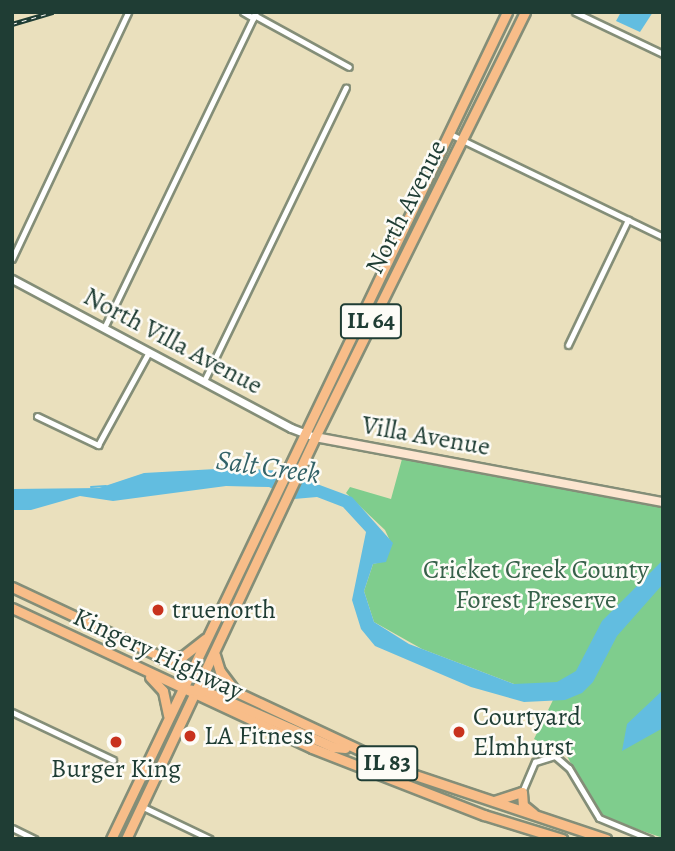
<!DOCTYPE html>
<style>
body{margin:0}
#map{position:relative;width:675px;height:851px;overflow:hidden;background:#eae0bd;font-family:Alegreya,serif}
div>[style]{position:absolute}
.green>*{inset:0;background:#7fcd8d}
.water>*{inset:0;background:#62bde0}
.stream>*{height:2px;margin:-1px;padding:0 1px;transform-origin:1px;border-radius:1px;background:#62bde0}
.roads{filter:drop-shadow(2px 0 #848e78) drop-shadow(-2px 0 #848e78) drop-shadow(0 2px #848e78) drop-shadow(0 -2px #848e78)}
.minor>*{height:5px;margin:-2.5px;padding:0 2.5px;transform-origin:2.5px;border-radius:2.5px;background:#fff}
.tertiary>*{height:7px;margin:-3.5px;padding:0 3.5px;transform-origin:3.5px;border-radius:3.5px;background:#fff}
.secondary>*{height:8px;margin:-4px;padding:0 4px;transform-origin:4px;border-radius:4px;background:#fce5d0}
.primary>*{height:9px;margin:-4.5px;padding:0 4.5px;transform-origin:4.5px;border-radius:4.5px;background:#f8bd89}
.trunk>*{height:9px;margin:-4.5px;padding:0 4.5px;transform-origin:4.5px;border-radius:4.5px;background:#f8bd89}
.rail>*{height:4.5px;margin-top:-2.25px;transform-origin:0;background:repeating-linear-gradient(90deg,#fdfcf7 0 5px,#1f3d34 0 10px);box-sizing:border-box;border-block:2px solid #1f3d34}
.dots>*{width:19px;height:19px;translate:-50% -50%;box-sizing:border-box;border:4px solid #fdfcf7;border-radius:50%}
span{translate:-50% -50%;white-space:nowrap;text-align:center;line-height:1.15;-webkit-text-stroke:5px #fdfcf7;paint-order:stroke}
.shield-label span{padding:2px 5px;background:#fdfcf7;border:2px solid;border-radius:5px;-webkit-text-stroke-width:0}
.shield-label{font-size:24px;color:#1f3d34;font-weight:700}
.street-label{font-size:26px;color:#1f3d34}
.park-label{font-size:26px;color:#37614a}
.poi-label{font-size:26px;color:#1f3d34}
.left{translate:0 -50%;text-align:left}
.water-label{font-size:28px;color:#336368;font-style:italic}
.frame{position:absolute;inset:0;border:14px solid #1f3d34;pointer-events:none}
</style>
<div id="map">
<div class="green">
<div style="clip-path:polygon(402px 459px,663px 507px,663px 838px,605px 818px,591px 802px,567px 756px,534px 739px,553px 700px,538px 685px,514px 684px,422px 649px,374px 622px,364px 591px,373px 564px,381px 562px,392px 545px,385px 530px,346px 493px,350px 487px,391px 499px)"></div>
</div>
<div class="water">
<div style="clip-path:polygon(621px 12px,653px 12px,640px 32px,616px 21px)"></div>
<div style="clip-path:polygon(234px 468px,282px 471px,352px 497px,393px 543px,386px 562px,373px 564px,364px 591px,374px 622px,409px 644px,514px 684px,557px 682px,576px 671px,602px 621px,663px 560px,663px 584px,617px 636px,593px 682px,582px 693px,565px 700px,524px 702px,471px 687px,375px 646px,361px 629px,352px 600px,366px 532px,343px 507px,317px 497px,294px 499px,269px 487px,226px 486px,113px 501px,80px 496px,31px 510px,12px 510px,12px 489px,99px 488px,144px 473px)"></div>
<div style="clip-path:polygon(663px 690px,663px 728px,622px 751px,627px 724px)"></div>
</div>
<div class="stream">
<div style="left:91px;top:487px;width:15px;rotate:-4deg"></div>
</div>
<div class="roads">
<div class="minor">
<div style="left:243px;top:12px;width:12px;rotate:31deg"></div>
<div style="left:575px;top:12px;width:98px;rotate:25.5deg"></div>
<div style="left:254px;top:15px;width:108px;rotate:28.7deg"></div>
<div style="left:448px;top:133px;width:239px;rotate:25.8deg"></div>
<div style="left:12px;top:259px;width:273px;rotate:-64.8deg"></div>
<div style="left:104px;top:328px;width:351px;rotate:-64.3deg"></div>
<div style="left:568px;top:345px;width:139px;rotate:-64.4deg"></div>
<div style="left:204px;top:381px;width:326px;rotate:-64.2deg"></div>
<div style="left:37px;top:416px;width:68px;rotate:25.4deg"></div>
<div style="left:98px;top:445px;width:106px;rotate:-61.3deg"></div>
<div style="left:12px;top:712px;width:112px;rotate:25.4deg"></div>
<div style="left:522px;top:792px;width:33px;rotate:-67deg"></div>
<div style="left:535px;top:762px;width:21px;rotate:-17deg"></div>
<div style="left:555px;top:756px;width:18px;rotate:41deg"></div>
<div style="left:569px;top:768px;width:58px;rotate:59deg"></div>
<div style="left:599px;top:818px;width:55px;rotate:22.4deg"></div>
<div style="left:141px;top:806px;width:76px;rotate:25.6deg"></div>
<div style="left:12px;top:828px;width:25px;rotate:26deg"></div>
</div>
<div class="tertiary">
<div style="left:12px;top:279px;width:316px;rotate:28.1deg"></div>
<div style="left:291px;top:428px;width:26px;rotate:21deg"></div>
</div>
<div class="secondary">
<div style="left:315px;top:437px;width:354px;rotate:10.6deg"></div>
</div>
<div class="primary">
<div style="left:111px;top:839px;width:917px;rotate:-64.41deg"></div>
<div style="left:126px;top:839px;width:444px;rotate:-64.8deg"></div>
<div style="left:315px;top:437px;width:474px;rotate:-63.7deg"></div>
</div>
<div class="trunk">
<div style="left:12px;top:587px;width:438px;rotate:25.1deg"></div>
<div style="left:409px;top:773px;width:208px;rotate:18.5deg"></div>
<div style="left:12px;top:608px;width:331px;rotate:25deg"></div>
<div style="left:312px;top:748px;width:185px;rotate:21.3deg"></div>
<div style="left:484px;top:815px;width:82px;rotate:17.1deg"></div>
<div style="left:215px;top:655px;width:17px;rotate:73deg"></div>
<div style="left:220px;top:671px;width:25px;rotate:53deg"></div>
<div style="left:164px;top:659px;width:19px;rotate:-9deg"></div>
<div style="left:183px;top:656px;width:28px;rotate:-38deg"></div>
<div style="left:150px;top:677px;width:19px;rotate:47deg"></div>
<div style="left:163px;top:691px;width:25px;rotate:78deg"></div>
<div style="left:186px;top:689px;width:22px;rotate:8deg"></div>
<div style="left:208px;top:692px;width:137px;rotate:23.7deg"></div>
<div style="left:333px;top:747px;width:12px;rotate:5deg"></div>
<div style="left:522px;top:792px;width:13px;rotate:86deg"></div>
<div style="left:523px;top:805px;width:13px;rotate:39deg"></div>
<div style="left:494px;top:801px;width:29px;rotate:-18deg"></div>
</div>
</div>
<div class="rail">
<div style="left:12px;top:24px;width:43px;rotate:-16.3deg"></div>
</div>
<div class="dots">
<div style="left:158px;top:610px;background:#c8321e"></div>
<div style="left:459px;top:732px;background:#c8321e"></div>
<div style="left:190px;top:736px;background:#c8321e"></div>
<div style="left:116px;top:742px;background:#c8321e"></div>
</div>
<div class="shield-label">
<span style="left:371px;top:321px">IL 64</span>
<span style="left:387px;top:763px">IL 83</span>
</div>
<div class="street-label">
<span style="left:406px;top:207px;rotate:-63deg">North Avenue</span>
<span style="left:173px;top:341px;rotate:28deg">North Villa Avenue</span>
<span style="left:426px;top:436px;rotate:10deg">Villa Avenue</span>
<span style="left:158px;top:654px;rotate:25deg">Kingery Highway</span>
</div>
<div class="park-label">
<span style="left:536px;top:585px">Cricket Creek County<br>Forest Preserve</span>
</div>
<div class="poi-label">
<span class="left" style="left:172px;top:610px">truenorth</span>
<span class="left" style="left:473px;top:732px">Courtyard<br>Elmhurst</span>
<span class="left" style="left:204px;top:736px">LA Fitness</span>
<span style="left:116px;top:769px">Burger King</span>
</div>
<div class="water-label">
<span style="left:268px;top:467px;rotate:8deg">Salt Creek</span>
</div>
<div class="frame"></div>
</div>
